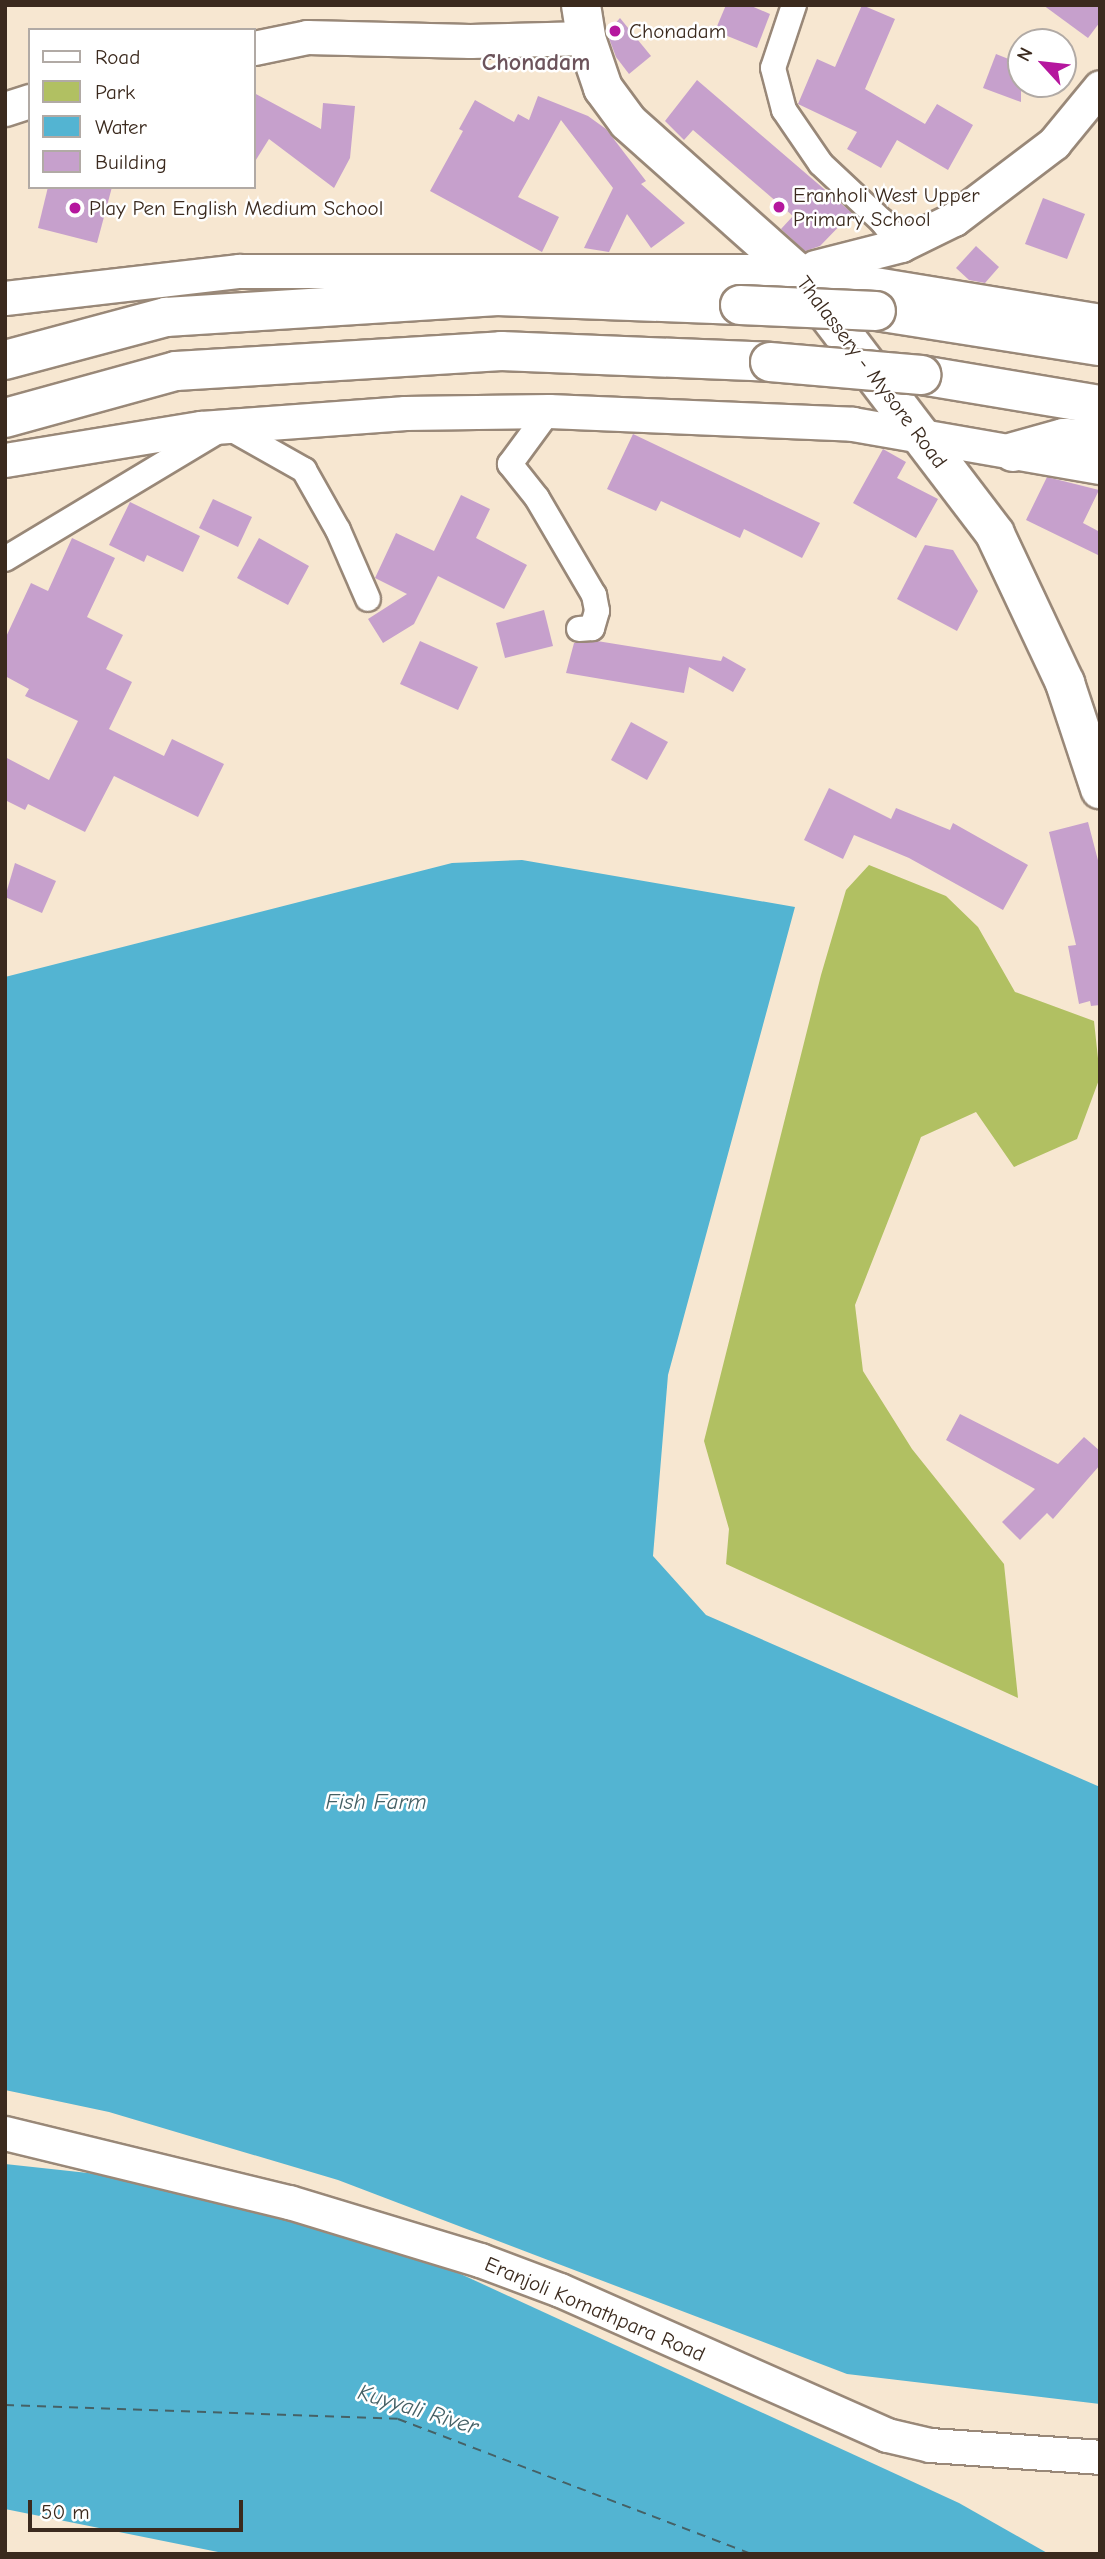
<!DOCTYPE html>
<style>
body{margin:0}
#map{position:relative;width:1105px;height:2559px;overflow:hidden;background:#f7e7d1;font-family:"Comic Neue",sans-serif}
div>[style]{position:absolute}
.green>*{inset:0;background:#b1c062}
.water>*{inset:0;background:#53b4d2}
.ferry>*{height:2px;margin-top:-1px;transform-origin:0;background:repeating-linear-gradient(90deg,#456166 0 9px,transparent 0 16px)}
.building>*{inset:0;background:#c6a0cc}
.roads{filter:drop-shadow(2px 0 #998878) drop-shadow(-2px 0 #998878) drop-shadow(0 2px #998878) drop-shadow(0 -2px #998878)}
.street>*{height:24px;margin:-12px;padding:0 12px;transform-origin:12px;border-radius:12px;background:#fff}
.secondary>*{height:33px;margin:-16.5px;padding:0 16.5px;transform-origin:16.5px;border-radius:16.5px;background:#fff}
.primary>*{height:38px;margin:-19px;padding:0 19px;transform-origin:19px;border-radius:19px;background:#fff}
.highway>*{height:38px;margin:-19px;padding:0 19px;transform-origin:19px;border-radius:19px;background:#fff}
.bridges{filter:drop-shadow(2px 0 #998878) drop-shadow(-2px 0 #998878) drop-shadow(0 2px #998878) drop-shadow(0 -2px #998878)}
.highway-bridge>*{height:38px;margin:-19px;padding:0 19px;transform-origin:19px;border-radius:19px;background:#fff}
.dots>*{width:19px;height:19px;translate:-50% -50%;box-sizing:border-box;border:4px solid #fff;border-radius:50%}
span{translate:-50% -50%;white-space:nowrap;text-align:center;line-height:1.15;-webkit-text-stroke:5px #fff;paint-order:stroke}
.poi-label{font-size:21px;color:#3b2a1e}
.left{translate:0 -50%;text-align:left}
.street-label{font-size:21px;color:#3b2a1e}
.water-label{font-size:23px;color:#456166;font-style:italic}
.quarter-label{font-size:24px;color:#6c535b;font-weight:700}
.frame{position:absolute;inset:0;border:7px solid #3b2a1e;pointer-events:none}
.legend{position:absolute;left:28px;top:28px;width:228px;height:161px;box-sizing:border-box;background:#fff;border:2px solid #b1aaa5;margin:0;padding:9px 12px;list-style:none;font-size:21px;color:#3b2a1e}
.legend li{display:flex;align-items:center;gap:14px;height:35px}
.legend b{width:35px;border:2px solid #b1aaa5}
.north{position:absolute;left:1007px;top:28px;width:70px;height:70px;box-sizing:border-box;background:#fff;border:2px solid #b1aaa5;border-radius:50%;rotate:297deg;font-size:19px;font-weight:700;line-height:28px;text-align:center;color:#3b2a1e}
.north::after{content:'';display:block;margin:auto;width:24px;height:32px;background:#b5179e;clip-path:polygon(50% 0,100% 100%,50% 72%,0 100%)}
.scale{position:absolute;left:28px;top:2500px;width:215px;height:32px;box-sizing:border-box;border:4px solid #3b2a1e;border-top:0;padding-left:9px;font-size:21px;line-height:24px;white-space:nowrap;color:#3b2a1e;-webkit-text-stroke:5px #fff;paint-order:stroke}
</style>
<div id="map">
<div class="green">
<div style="clip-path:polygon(869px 865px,946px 896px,978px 927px,1015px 992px,1094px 1021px,1100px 1077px,1077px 1139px,1014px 1167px,976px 1112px,921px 1137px,855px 1305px,863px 1371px,912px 1449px,1004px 1564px,1018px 1698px,726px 1564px,729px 1529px,704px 1441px,821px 975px,846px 890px)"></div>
</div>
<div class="water">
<div style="clip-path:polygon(522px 860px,795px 907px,668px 1375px,653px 1556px,706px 1615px,1100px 1787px,1100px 2404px,847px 2374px,338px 2180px,109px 2112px,5px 2090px,5px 977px,452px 863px)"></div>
<div style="clip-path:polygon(5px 2164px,125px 2177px,428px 2259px,959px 2503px,1049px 2554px,228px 2554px,5px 2509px)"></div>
</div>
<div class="ferry">
<div style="left:5px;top:2405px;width:393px;rotate:2deg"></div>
<div style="left:398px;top:2419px;width:378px;rotate:20.9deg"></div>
</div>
<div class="building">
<div style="clip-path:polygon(726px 5px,749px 5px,770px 14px,757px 48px,715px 31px)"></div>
<div style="clip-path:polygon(862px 5px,895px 19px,865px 89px,925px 124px,937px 104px,973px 125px,948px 170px,897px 140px,881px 168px,847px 149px,857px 132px,798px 104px,817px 59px,835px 67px)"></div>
<div style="clip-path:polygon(1043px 5px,1100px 5px,1100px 22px,1088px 38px)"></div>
<div style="clip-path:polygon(620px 18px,651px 56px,629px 74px,616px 57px,607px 33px)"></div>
<div style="clip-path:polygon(996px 54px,1021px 64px,1021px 102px,983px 88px)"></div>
<div style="clip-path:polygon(697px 80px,852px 213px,820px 246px,805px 251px,781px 229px,793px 216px,693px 130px,684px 140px,665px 121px)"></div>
<div style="clip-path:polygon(254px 93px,321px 129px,323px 103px,355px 106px,350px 158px,334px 188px,269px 139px,254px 163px)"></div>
<div style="clip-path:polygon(538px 96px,588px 116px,606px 129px,646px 181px,641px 184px,685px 223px,651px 248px,627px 214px,609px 252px,584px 248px,613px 188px,561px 120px,518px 197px,559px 217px,542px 252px,430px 191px,463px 131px,459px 129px,475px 100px,514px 122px,518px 114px,529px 120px)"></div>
<div style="clip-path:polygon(48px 187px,112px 187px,97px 243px,38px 228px)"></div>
<div style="clip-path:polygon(1043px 198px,1085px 214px,1067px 259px,1025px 244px)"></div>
<div style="clip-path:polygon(976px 246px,999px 267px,985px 283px,969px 280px,956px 268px)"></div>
<div style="clip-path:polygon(633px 434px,820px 523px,802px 558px,744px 529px,740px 538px,661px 501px,656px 511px,607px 489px)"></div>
<div style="clip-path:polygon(883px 449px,906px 462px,897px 478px,938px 499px,916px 538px,853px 503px)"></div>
<div style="clip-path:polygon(1047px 477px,1099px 490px,1083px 523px,1100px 532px,1100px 556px,1026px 520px)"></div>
<div style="clip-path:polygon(461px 495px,490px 509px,476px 538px,527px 565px,504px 609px,438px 576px,414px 624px,383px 643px,368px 619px,407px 594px,375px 578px,396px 533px,434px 551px)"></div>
<div style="clip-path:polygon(213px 499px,252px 517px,238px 547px,199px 528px)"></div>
<div style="clip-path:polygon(130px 502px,200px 536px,183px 572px,147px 555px,144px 562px,109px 545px)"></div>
<div style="clip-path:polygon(72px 538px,115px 558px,87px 617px,123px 635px,106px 669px,132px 682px,109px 729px,164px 756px,172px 739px,224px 764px,198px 817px,114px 776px,85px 832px,28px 804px,25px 810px,5px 800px,5px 757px,49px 780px,78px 721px,25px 696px,29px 689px,5px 676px,5px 639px,31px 583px,48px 591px)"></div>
<div style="clip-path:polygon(259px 538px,309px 566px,288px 605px,237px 578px)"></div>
<div style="clip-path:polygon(925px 545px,953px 550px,978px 591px,957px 631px,897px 599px)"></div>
<div style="clip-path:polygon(544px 610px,553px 646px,505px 658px,496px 623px)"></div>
<div style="clip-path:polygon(420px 641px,478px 667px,458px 710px,400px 684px)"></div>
<div style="clip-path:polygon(597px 641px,721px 661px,723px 656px,746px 669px,733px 692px,689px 667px,684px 693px,566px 673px,574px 643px)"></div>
<div style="clip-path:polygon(631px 722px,668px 742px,647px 780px,611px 760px)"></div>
<div style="clip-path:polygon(829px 788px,891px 819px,896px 808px,950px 830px,953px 823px,1028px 865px,1003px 910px,909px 858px,854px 835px,843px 859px,804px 840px)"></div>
<div style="clip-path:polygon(1088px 822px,1100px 868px,1100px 1005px,1091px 1006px,1090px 1001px,1079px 1004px,1068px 946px,1076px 945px,1049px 832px)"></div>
<div style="clip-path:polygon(15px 863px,56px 881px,42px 913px,5px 897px)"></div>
<div style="clip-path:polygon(960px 1414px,1058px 1464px,1084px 1437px,1100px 1451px,1100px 1465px,1053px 1519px,1047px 1513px,1020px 1540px,1002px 1522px,1035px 1489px,946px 1440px)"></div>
</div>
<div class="roads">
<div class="street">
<div style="left:794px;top:5px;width:66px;rotate:108.4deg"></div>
<div style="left:773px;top:68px;width:43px;rotate:75.3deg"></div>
<div style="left:784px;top:110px;width:65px;rotate:55.6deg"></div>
<div style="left:821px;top:164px;width:83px;rotate:43.1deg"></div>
<div style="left:882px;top:221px;width:31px;rotate:52deg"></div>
<div style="left:549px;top:411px;width:66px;rotate:126.3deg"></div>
<div style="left:510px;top:464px;width:43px;rotate:51.5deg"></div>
<div style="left:537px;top:498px;width:113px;rotate:59.6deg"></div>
<div style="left:594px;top:595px;width:16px;rotate:79deg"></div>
<div style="left:597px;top:611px;width:18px;rotate:106deg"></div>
<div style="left:592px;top:628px;width:13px;rotate:176deg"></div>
<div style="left:5px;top:559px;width:258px;rotate:-31deg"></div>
<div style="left:226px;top:426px;width:90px;rotate:29.4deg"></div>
<div style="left:304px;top:470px;width:69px;rotate:60.5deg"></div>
<div style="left:338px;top:530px;width:75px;rotate:66.5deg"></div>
</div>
<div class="secondary">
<div style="left:254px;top:48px;width:54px;rotate:-11.7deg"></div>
<div style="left:307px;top:37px;width:163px;rotate:1.4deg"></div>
<div style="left:470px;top:41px;width:116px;rotate:-1.5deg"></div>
<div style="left:5px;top:109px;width:26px;rotate:-18deg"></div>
<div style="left:815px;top:267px;width:89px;rotate:-14.3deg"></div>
<div style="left:901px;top:245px;width:59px;rotate:-26.1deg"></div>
<div style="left:954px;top:219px;width:126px;rotate:-37.2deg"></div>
<div style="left:1054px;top:143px;width:72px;rotate:-50.6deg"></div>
<div style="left:5px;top:298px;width:236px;rotate:-6.6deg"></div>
<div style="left:239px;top:271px;width:556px"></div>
<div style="left:795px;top:271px;width:309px;rotate:9.3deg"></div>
<div style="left:5px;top:460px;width:199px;rotate:-9.3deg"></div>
<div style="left:201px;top:428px;width:205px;rotate:-4.2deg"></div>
<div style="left:405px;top:413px;width:144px;rotate:-0.8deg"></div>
<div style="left:549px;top:411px;width:304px;rotate:2.4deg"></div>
<div style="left:853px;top:424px;width:251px;rotate:9.9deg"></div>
<div style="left:5px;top:2133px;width:292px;rotate:13.7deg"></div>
<div style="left:289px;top:2202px;width:200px;rotate:16.9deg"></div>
<div style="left:480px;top:2260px;width:85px;rotate:20.6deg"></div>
<div style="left:560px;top:2290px;width:358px;rotate:23.9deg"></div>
<div style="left:887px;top:2435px;width:44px;rotate:13.1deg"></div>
<div style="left:930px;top:2445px;width:170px;rotate:4deg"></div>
</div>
<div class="primary">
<div style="left:581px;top:5px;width:33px;rotate:81deg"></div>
<div style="left:586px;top:38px;width:53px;rotate:71.2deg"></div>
<div style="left:603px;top:88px;width:42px;rotate:53.7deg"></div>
<div style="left:628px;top:122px;width:224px;rotate:41.7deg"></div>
<div style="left:795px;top:271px;width:330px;rotate:52.7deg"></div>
<div style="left:995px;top:534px;width:165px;rotate:64.8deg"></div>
<div style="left:1065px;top:683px;width:112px;rotate:71.7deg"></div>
</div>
<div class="highway">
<div style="left:876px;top:311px;width:227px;rotate:8.9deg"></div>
<div style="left:5px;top:360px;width:167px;rotate:-15deg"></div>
<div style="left:166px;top:317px;width:332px;rotate:-3.6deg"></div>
<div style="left:497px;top:296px;width:243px;rotate:2.1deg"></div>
<div style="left:921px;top:375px;width:181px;rotate:9.5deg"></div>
<div style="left:5px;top:418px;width:177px;rotate:-15.4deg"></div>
<div style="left:176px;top:371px;width:326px;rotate:-3.5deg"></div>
<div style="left:501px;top:351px;width:269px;rotate:2.3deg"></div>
<div style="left:1013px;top:452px;width:53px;rotate:-15.4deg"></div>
<div style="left:1064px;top:438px;width:36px;rotate:3deg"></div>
</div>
</div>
<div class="bridges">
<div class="highway-bridge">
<div style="left:740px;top:305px;width:136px;rotate:2.5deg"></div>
<div style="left:770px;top:362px;width:152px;rotate:4.9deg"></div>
</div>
</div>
<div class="dots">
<div style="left:615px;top:31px;background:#b5179e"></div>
<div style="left:779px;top:207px;background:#b5179e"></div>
<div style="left:75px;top:208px;background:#b5179e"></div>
</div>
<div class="poi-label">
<span class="left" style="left:629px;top:31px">Chonadam</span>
<span class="left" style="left:793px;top:207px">Eranholi West Upper<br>Primary School</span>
<span class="left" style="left:89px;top:208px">Play Pen English Medium School</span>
</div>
<div class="street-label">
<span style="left:872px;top:372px;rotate:53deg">Thalassery - Mysore Road</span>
<span style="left:595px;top:2309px;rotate:23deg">Eranjoli Komathpara Road</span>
</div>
<div class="water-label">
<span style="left:376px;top:1802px">Fish Farm</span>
<span style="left:418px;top:2410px;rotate:17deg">Kuyyali River</span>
</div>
<div class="quarter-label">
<span style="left:536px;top:63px">Chonadam</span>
</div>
<div class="frame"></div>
<ul class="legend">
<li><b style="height:9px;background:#fff"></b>Road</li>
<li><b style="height:19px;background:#b1c062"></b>Park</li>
<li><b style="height:19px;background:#53b4d2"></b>Water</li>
<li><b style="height:19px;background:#c6a0cc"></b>Building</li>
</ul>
<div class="north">N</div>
<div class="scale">50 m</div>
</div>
